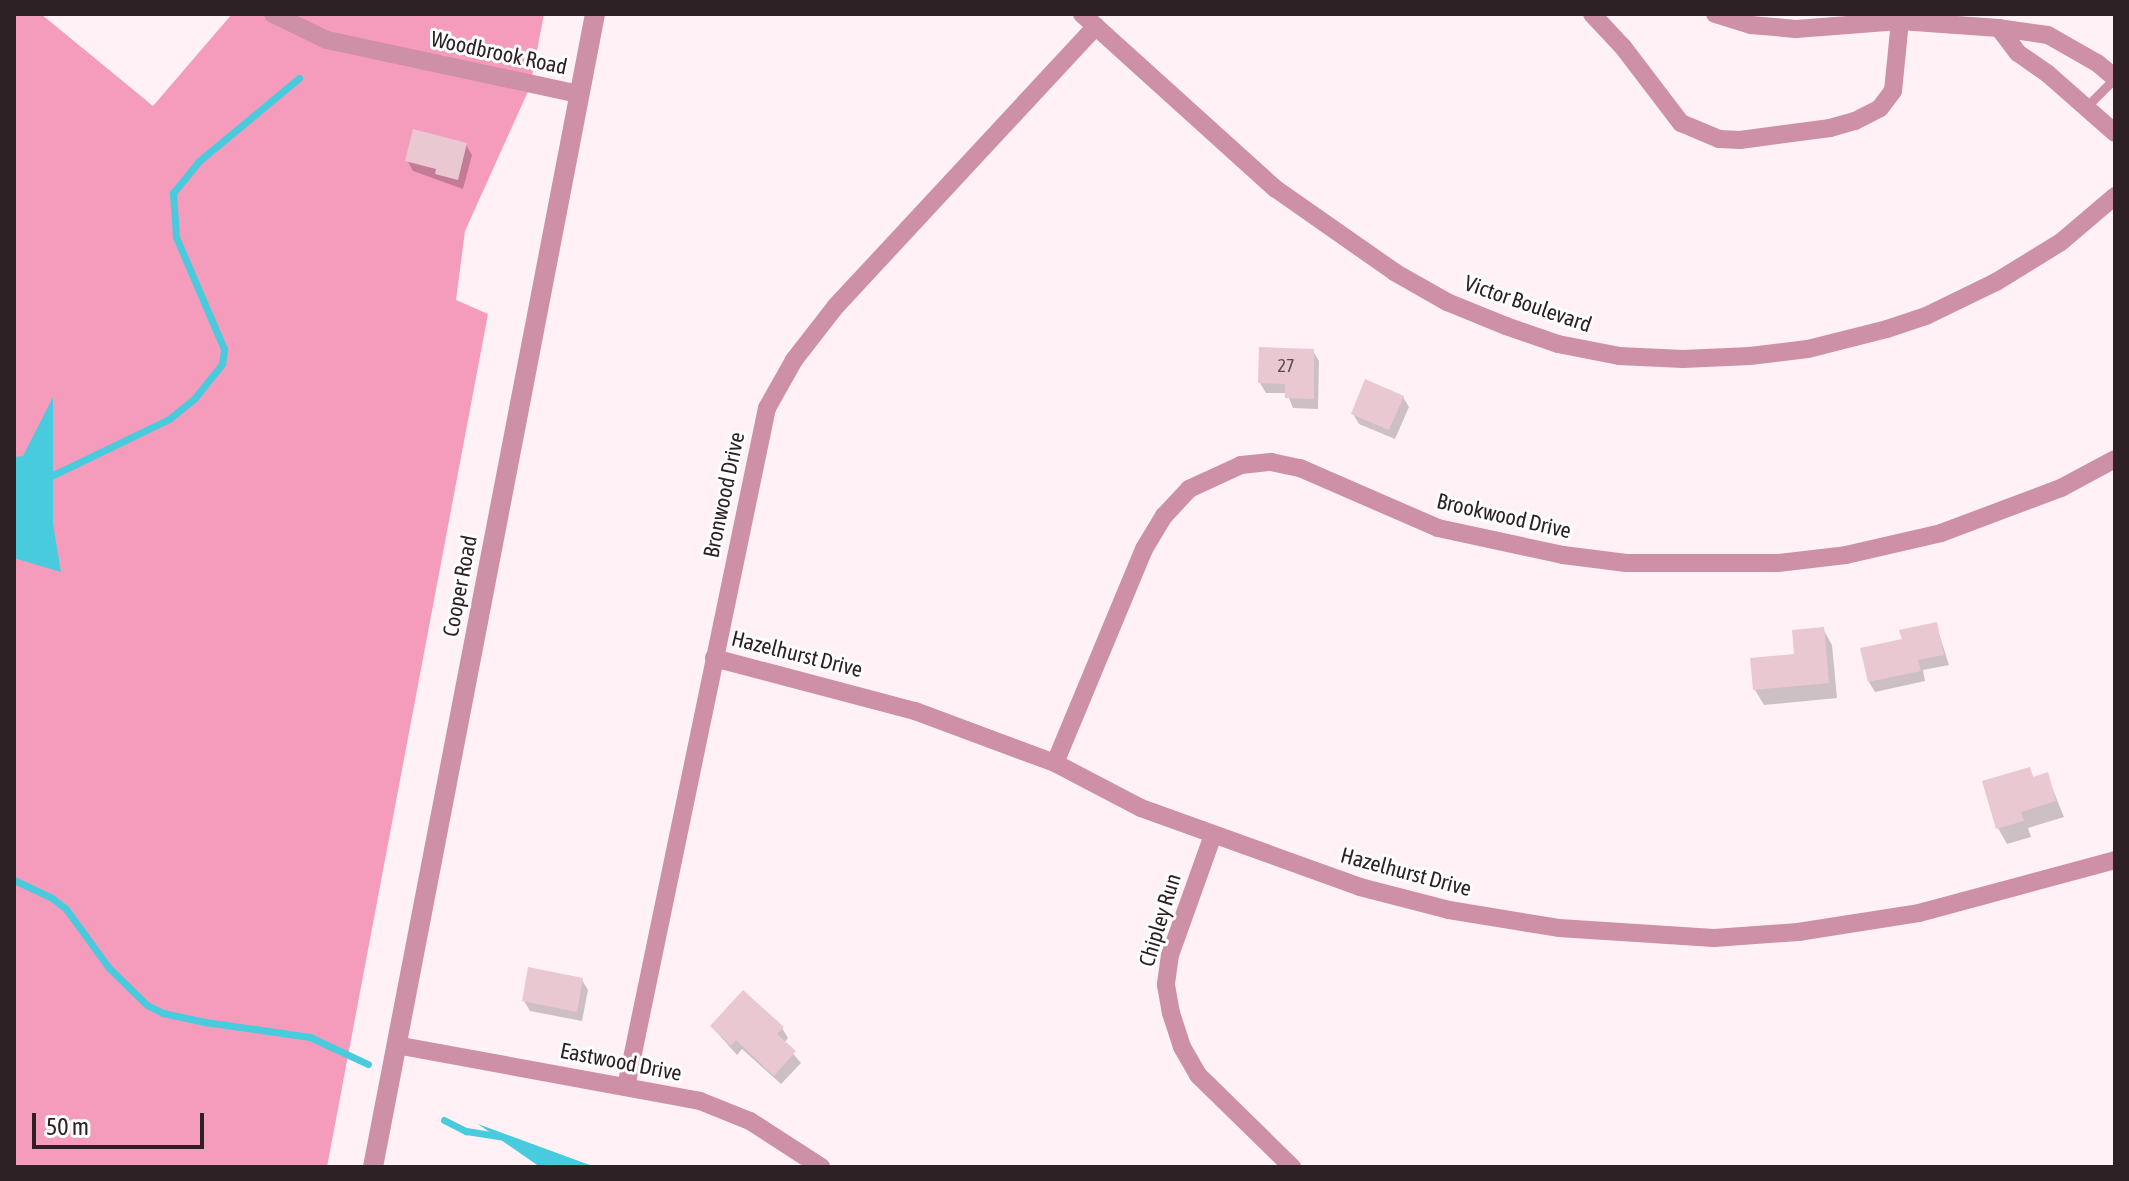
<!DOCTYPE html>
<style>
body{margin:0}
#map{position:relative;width:2129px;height:1181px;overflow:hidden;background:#fff1f5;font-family:"Asap Condensed",sans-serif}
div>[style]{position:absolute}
.forest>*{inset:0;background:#f59bbc}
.water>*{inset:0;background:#49cbde}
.shadow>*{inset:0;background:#0003}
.stream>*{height:7px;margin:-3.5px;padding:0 3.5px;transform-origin:3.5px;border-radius:3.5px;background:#49cbde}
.building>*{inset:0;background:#e9c8d2}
.service>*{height:9px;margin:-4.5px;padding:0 4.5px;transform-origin:4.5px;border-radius:4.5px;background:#cd90a6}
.minor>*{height:18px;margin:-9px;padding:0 9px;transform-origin:9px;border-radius:9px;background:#cd90a6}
.tertiary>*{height:20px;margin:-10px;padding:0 10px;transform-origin:10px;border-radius:10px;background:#cd90a6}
span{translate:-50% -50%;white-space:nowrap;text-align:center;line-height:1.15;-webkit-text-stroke:6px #fff;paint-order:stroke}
.number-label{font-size:18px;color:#5c4b50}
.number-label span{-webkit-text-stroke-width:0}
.street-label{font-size:22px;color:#2d2125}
.frame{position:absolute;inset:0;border:16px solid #2d2125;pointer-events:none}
.scale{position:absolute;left:32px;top:1113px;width:172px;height:36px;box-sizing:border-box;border:4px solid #2d2125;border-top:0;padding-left:10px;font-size:24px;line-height:28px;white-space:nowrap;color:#2d2125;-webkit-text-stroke:6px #fff;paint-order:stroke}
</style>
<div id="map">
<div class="forest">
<div style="clip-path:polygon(14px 14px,41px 14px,153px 106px,232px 14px,544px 14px,530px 87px,465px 231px,456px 300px,488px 314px,327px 1167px,14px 1167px)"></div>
</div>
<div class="water">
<div style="clip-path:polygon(53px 397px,53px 524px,61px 572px,14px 558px,14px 457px,23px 456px)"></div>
<div style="clip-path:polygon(478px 1124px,587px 1164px,597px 1167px,540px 1167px)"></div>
</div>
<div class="shadow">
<div style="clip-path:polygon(466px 145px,472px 155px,463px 189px,413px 171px,407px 160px)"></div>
<div style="clip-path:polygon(1313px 351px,1319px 361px,1318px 409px,1293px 408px,1287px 393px,1266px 393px,1260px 383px)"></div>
<div style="clip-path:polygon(1403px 397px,1409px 407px,1395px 439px,1359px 424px,1353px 414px)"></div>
<div style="clip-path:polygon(1936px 624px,1949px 665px,1923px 670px,1925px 681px,1875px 692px,1869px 682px,1904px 640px)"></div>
<div style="clip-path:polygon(1823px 629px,1832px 645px,1837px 698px,1764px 705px,1755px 690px)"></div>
<div style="clip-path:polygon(2029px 769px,2034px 778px,2047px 775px,2064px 817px,2028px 828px,2031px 837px,2007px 844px,1998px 828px)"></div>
<div style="clip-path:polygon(582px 980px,588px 990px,582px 1021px,530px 1011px,524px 1001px)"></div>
<div style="clip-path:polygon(712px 1027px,782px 1028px,788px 1038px,784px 1043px,801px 1063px,781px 1084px,742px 1049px,737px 1055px)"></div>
</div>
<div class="stream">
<div style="left:47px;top:478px;width:136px;rotate:-25.8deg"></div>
<div style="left:169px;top:419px;width:32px;rotate:-39deg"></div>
<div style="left:194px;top:399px;width:45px;rotate:-51.3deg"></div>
<div style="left:222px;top:364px;width:15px;rotate:-82deg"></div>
<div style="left:224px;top:349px;width:122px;rotate:-113.2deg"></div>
<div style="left:176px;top:237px;width:44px;rotate:-93.9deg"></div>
<div style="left:173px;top:193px;width:41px;rotate:-50.9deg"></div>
<div style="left:199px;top:161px;width:130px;rotate:-39.7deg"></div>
<div style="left:14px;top:880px;width:42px;rotate:25.3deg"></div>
<div style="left:52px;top:898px;width:18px;rotate:38deg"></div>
<div style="left:66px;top:909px;width:73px;rotate:53.9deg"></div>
<div style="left:109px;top:968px;width:53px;rotate:44.2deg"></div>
<div style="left:147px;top:1005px;width:18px;rotate:27deg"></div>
<div style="left:163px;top:1013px;width:43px;rotate:12.1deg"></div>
<div style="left:205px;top:1022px;width:106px;rotate:8.1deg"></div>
<div style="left:310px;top:1037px;width:64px;rotate:25deg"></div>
<div style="left:444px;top:1120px;width:25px;rotate:27deg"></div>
<div style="left:466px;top:1131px;width:36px;rotate:9deg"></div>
</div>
<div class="building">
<div style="clip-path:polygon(413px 129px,467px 143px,458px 180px,435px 174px,436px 169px,405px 161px)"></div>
<div style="clip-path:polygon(1259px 347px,1314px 349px,1314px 399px,1285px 398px,1285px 384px,1258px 383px)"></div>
<div style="clip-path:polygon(1365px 379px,1404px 396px,1389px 430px,1351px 414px)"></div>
<div style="clip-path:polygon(1937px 622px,1944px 655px,1918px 660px,1921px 671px,1868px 682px,1860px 648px,1902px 639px,1899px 630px)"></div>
<div style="clip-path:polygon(1824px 627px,1829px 683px,1753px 690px,1750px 658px,1794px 654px,1792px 630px)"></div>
<div style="clip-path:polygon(2030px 767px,2033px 777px,2048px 772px,2056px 801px,2021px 812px,2024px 821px,1996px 829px,1982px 781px)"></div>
<div style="clip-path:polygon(528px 967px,583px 978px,577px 1012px,522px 1001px)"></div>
<div style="clip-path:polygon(743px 990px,784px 1027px,777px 1034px,796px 1051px,774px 1076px,736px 1040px,731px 1046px,710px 1026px)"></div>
</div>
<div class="service">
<div style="left:2086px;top:107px;width:41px;rotate:-45deg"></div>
</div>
<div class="minor">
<div style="left:273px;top:14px;width:60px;rotate:25.7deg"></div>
<div style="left:327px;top:40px;width:258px;rotate:12.1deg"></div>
<div style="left:1082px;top:14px;width:261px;rotate:42.1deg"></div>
<div style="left:1276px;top:189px;width:146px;rotate:35deg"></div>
<div style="left:1396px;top:273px;width:59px;rotate:29.6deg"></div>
<div style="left:1447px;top:302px;width:64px;rotate:22.1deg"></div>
<div style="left:1506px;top:326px;width:55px;rotate:19.1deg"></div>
<div style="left:1558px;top:344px;width:62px;rotate:11.1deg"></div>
<div style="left:1619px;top:356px;width:64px;rotate:2.7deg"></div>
<div style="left:1683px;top:359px;width:67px;rotate:-2.6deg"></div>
<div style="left:1750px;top:356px;width:58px;rotate:-6.9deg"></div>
<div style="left:1808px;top:349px;width:81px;rotate:-14.2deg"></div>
<div style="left:1887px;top:329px;width:41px;rotate:-18.4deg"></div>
<div style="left:1926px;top:316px;width:78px;rotate:-25.9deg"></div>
<div style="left:1996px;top:282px;width:76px;rotate:-31.6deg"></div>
<div style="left:2061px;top:242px;width:71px;rotate:-40.4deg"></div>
<div style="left:1592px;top:14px;width:45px;rotate:46.8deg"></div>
<div style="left:1623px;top:47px;width:96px;rotate:52.7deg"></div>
<div style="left:1681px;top:123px;width:41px;rotate:22.8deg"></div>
<div style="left:1719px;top:139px;width:21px;rotate:3deg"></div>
<div style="left:1740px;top:140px;width:91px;rotate:-7.6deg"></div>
<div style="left:1830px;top:128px;width:26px;rotate:-16deg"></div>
<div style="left:1855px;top:121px;width:28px;rotate:-27deg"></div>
<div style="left:1880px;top:108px;width:21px;rotate:-53deg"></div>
<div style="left:1893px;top:91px;width:70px;rotate:-84.3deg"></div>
<div style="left:1715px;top:14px;width:38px;rotate:17deg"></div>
<div style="left:1751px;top:25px;width:45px;rotate:5.1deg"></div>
<div style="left:1796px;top:29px;width:104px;rotate:-4.4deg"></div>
<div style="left:1900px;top:21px;width:99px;rotate:4deg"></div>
<div style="left:2115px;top:78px;width:23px;rotate:-140deg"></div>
<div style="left:2097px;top:63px;width:56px;rotate:-150.3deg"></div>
<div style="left:2048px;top:35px;width:49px;rotate:-171.9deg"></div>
<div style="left:1999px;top:28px;width:31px;rotate:53deg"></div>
<div style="left:2018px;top:53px;width:37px;rotate:35deg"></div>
<div style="left:2048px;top:74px;width:89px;rotate:41.4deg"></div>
<div style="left:714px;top:658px;width:208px;rotate:14.8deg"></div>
<div style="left:915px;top:711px;width:149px;rotate:20.4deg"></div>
<div style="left:1055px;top:763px;width:97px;rotate:27.6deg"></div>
<div style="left:1141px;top:808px;width:233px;rotate:19.8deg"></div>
<div style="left:1360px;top:887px;width:92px;rotate:14.5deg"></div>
<div style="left:1449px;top:910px;width:111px;rotate:9.3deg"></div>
<div style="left:1559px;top:928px;width:155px;rotate:3.7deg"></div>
<div style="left:1714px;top:938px;width:84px;rotate:-4.1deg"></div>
<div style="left:1798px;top:932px;width:122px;rotate:-8.9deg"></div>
<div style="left:1919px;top:913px;width:203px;rotate:-15.1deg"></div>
<div style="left:1055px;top:763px;width:232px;rotate:-67.4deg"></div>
<div style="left:1144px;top:549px;width:39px;rotate:-59deg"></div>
<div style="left:1164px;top:516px;width:37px;rotate:-47deg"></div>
<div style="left:1189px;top:489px;width:57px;rotate:-24.8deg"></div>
<div style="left:1241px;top:465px;width:30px;rotate:-6deg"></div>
<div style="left:1271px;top:462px;width:30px;rotate:12deg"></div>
<div style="left:1300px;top:468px;width:150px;rotate:23.5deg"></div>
<div style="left:1438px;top:528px;width:128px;rotate:12.2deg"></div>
<div style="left:1563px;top:555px;width:64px;rotate:7.2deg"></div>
<div style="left:1626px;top:563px;width:152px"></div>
<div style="left:1778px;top:563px;width:68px;rotate:-6.7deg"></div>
<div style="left:1846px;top:555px;width:98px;rotate:-13deg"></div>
<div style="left:1941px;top:533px;width:128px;rotate:-20.6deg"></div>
<div style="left:2061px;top:488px;width:61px;rotate:-28.2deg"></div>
<div style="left:1213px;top:835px;width:127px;rotate:109.7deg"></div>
<div style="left:1170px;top:955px;width:30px;rotate:98deg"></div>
<div style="left:1166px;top:985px;width:28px;rotate:80deg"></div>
<div style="left:1171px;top:1013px;width:36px;rotate:72deg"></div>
<div style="left:1182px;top:1047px;width:32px;rotate:60deg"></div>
<div style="left:1198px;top:1075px;width:132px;rotate:44.4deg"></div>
<div style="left:396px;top:1045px;width:309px;rotate:10.4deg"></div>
<div style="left:700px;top:1101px;width:54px;rotate:21.8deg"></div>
<div style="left:750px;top:1121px;width:85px;rotate:32.9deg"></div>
<div style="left:626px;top:1087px;width:693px;rotate:-78.27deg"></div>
<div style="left:767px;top:408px;width:55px;rotate:-60.6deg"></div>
<div style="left:794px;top:360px;width:68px;rotate:-52.1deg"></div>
<div style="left:836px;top:306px;width:382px;rotate:-47.1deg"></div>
</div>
<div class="tertiary">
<div style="left:373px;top:1167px;width:1174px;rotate:-79.1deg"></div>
</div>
<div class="number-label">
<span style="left:1286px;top:366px">27</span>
</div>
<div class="street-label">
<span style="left:499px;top:53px;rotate:12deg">Woodbrook Road</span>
<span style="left:1528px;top:304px;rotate:19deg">Victor Boulevard</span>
<span style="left:724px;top:495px;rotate:-78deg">Bronwood Drive</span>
<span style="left:1504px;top:516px;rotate:13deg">Brookwood Drive</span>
<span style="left:460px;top:586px;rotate:-79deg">Cooper Road</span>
<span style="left:797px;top:654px;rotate:14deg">Hazelhurst Drive</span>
<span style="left:1406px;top:872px;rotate:15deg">Hazelhurst Drive</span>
<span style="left:1160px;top:920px;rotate:-73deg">Chipley Run</span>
<span style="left:621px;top:1062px;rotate:11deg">Eastwood Drive</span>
</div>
<div class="frame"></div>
<div class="scale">50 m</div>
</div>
